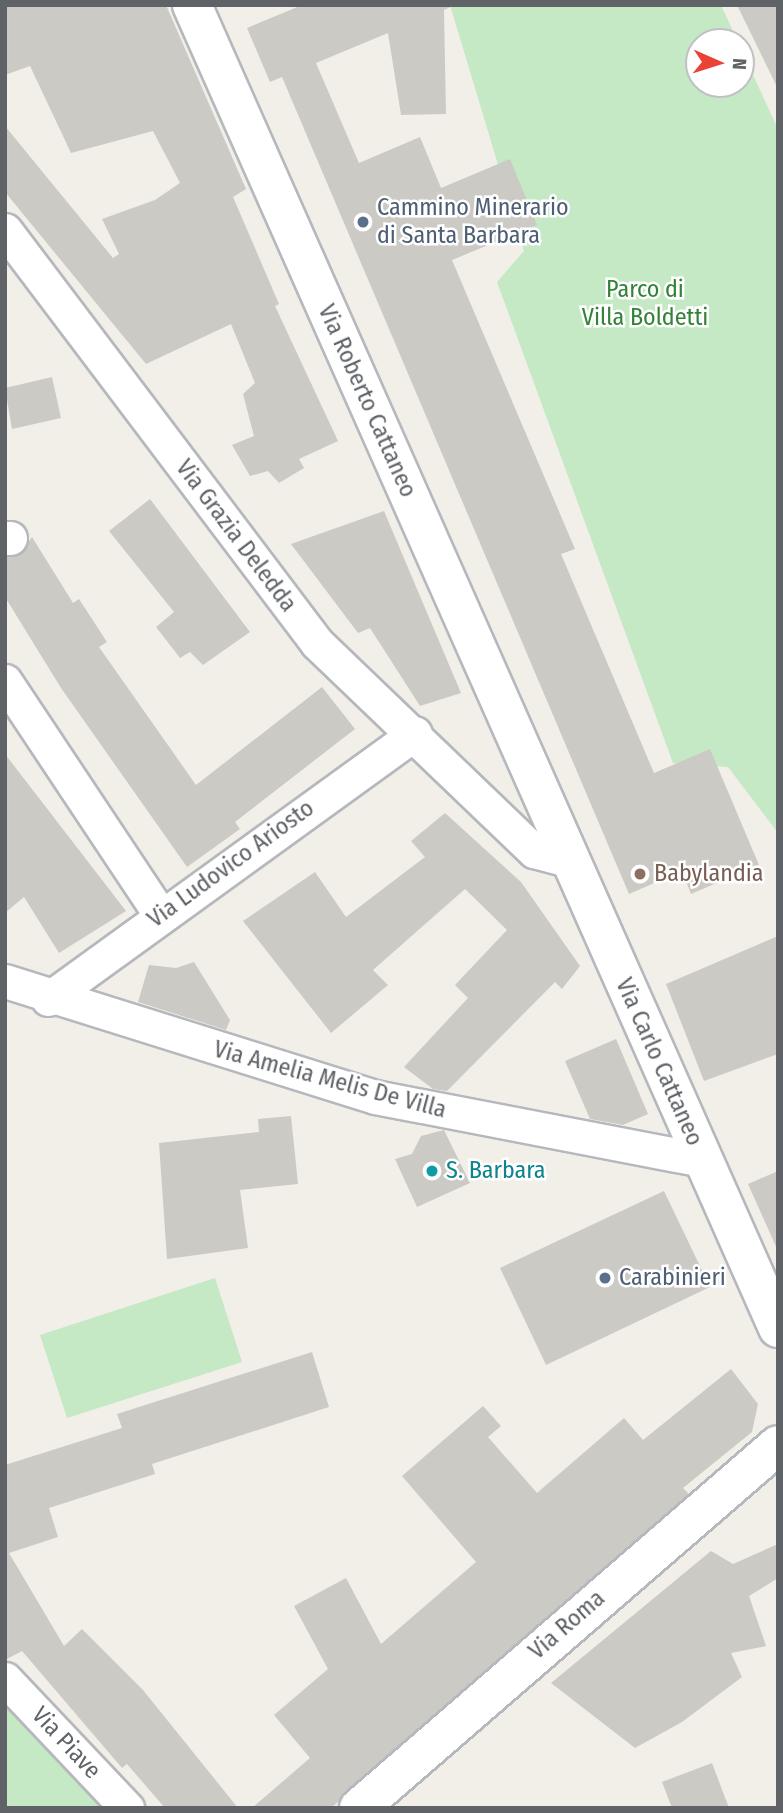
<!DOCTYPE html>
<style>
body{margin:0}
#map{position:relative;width:783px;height:1813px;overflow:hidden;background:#f1efe8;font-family:"Fira Sans Condensed",sans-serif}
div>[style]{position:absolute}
.green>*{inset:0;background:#c5e8c5}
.building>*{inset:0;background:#cccac5}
.roads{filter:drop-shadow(2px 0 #b5b8bc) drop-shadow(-2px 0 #b5b8bc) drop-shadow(0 2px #b5b8bc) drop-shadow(0 -2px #b5b8bc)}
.street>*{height:33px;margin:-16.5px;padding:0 16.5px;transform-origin:16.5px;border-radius:16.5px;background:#fff}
.secondary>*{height:38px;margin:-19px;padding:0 19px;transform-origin:19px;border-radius:19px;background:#fff}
.dots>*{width:19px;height:19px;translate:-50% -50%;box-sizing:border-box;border:4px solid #fff;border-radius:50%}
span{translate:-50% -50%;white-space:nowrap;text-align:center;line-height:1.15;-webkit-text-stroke:5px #fff;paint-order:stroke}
.service-label{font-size:24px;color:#4e5e75}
.left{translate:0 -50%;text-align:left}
.park-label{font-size:24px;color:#348238}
.street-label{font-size:24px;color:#5f6368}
.education-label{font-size:24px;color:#785e54}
.culture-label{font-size:24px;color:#0d838f}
.frame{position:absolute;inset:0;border:7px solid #5f6368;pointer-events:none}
.north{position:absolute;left:685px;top:28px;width:70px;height:70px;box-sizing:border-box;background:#fff;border:2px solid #bfc1c3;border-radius:50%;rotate:93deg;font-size:19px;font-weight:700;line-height:28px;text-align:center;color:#5f6368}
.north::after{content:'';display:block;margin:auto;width:24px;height:32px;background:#ea4335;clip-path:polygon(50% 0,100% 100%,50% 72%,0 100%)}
</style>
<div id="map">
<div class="green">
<div style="clip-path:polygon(450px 5px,721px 5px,738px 42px,699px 42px,699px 84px,741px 84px,741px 49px,778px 129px,778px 833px,728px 767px,673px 763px,497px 282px,524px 251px)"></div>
<div style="clip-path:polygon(215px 1278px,242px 1362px,67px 1418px,40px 1335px)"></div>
<div style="clip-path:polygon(5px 1703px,102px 1808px,5px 1808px)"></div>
</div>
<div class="building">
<div style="clip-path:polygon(5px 5px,166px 5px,246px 189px,233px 197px,279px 304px,275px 306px,338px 441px,299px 459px,304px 468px,279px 483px,268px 471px,250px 476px,232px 445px,254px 436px,243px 394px,255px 383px,231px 324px,146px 364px,5px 192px,5px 126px,113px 258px,119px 254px,102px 219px,155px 200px,180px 183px,153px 131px,71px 153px,30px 66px,5px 75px)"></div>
<div style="clip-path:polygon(302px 5px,455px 5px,444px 10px,446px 114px,401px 115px,388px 33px,316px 63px,359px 163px,420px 137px,441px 188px,510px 159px,537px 225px,452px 260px,575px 549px,561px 554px,654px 773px,710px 749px,759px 865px,691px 894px,682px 871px,629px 894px,282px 77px,270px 82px,247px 28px)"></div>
<div style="clip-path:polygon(737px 5px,778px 5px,778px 89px)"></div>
<div style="clip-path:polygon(52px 377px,61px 418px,12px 429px,5px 388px)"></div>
<div style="clip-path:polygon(150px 499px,250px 632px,203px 665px,190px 652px,180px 658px,156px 627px,174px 612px,109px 531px)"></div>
<div style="clip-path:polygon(384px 511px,461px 693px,420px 706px,370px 628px,358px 633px,291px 544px)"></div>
<div style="clip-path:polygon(32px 537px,73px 603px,79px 599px,107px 642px,99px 647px,196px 785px,322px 687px,355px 729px,235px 822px,240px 829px,187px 867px,61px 688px,5px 597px,5px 557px,20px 554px)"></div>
<div style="clip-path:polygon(5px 754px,126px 911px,59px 953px,24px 897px,5px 913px)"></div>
<div style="clip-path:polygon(445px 813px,521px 882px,580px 966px,562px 989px,555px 982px,447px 1091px,433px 1089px,404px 1067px,468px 998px,455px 985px,507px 930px,465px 889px,373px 970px,388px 985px,331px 1033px,243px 921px,315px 872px,346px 917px,425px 857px,411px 841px)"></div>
<div style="clip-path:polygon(778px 936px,778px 1054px,704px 1081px,666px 984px)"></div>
<div style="clip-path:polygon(194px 962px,230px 1020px,226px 1030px,138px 1002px,149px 965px,176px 968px)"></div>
<div style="clip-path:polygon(616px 1039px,648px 1114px,623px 1125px,590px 1119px,565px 1061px)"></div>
<div style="clip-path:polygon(291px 1116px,298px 1184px,240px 1190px,248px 1248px,167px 1259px,159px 1143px,259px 1132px,258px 1119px)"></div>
<div style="clip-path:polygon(444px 1130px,470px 1183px,417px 1207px,395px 1159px,412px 1154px,421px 1136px)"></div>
<div style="clip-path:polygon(778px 1171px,778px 1251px,748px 1184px)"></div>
<div style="clip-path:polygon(664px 1191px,710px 1287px,546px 1365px,500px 1268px)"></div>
<div style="clip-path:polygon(312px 1352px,329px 1407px,152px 1464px,155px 1474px,49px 1508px,58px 1537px,9px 1553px,64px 1646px,82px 1629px,143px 1690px,238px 1808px,165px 1808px,127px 1764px,122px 1768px,22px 1651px,5px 1660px,5px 1465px,122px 1428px,117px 1414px)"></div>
<div style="clip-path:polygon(731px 1369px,758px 1404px,752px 1432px,683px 1488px,689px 1494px,331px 1808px,252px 1808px,310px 1758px,274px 1715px,328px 1669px,294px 1606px,346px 1578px,381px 1644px,476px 1562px,402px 1476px,483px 1406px,501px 1426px,488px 1437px,537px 1493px,624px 1418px,643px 1440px)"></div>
<div style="clip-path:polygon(778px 1544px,778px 1578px,749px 1596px,766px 1646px,731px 1653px,742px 1677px,682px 1722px,635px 1748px,551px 1683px,711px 1551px,733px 1564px)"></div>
<div style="clip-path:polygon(712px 1763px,729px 1808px,672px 1808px,662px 1782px)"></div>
</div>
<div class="roads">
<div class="street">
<div style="left:5px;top:230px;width:518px;rotate:52.93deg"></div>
<div style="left:317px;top:643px;width:301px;rotate:43.8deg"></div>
<div style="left:534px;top:851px;width:34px;rotate:15deg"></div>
<div style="left:5px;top:538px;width:5px"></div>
<div style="left:5px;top:681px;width:280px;rotate:56.4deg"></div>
<div style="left:5px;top:981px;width:388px;rotate:17.4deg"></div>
<div style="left:375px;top:1097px;width:334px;rotate:10.9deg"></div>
<div style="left:48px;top:999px;width:453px;rotate:-35.9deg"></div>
<div style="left:5px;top:1679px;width:178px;rotate:46.6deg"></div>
</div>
<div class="secondary">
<div style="left:192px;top:5px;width:1447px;rotate:66.11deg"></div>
<div style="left:359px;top:1808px;width:554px;rotate:-40.9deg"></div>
</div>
</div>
<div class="dots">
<div style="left:363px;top:222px;background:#5c6f8a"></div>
<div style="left:640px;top:874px;background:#8d6e63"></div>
<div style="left:432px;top:1171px;background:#0f9aa8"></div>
<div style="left:605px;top:1278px;background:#5c6f8a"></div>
</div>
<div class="service-label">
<span class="left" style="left:377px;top:222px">Cammino Minerario<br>di Santa Barbara</span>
<span class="left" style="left:619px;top:1278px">Carabinieri</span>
</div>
<div class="park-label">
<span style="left:645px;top:304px">Parco di<br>Villa Boldetti</span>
</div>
<div class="street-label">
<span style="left:367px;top:401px;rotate:66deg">Via Roberto Cattaneo</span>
<span style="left:236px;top:536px;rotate:53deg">Via Grazia Deledda</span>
<span style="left:231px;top:864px;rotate:-36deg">Via Ludovico Ariosto</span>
<span style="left:659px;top:1062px;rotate:66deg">Via Carlo Cattaneo</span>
<span style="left:330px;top:1080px;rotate:15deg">Via Amelia Melis De Villa</span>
<span style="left:567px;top:1625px;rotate:-41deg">Via Roma</span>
<span style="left:66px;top:1743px;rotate:47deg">Via Piave</span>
</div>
<div class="education-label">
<span class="left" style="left:654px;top:874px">Babylandia</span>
</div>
<div class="culture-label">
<span class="left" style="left:446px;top:1171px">S. Barbara</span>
</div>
<div class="frame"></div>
<div class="north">N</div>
</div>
